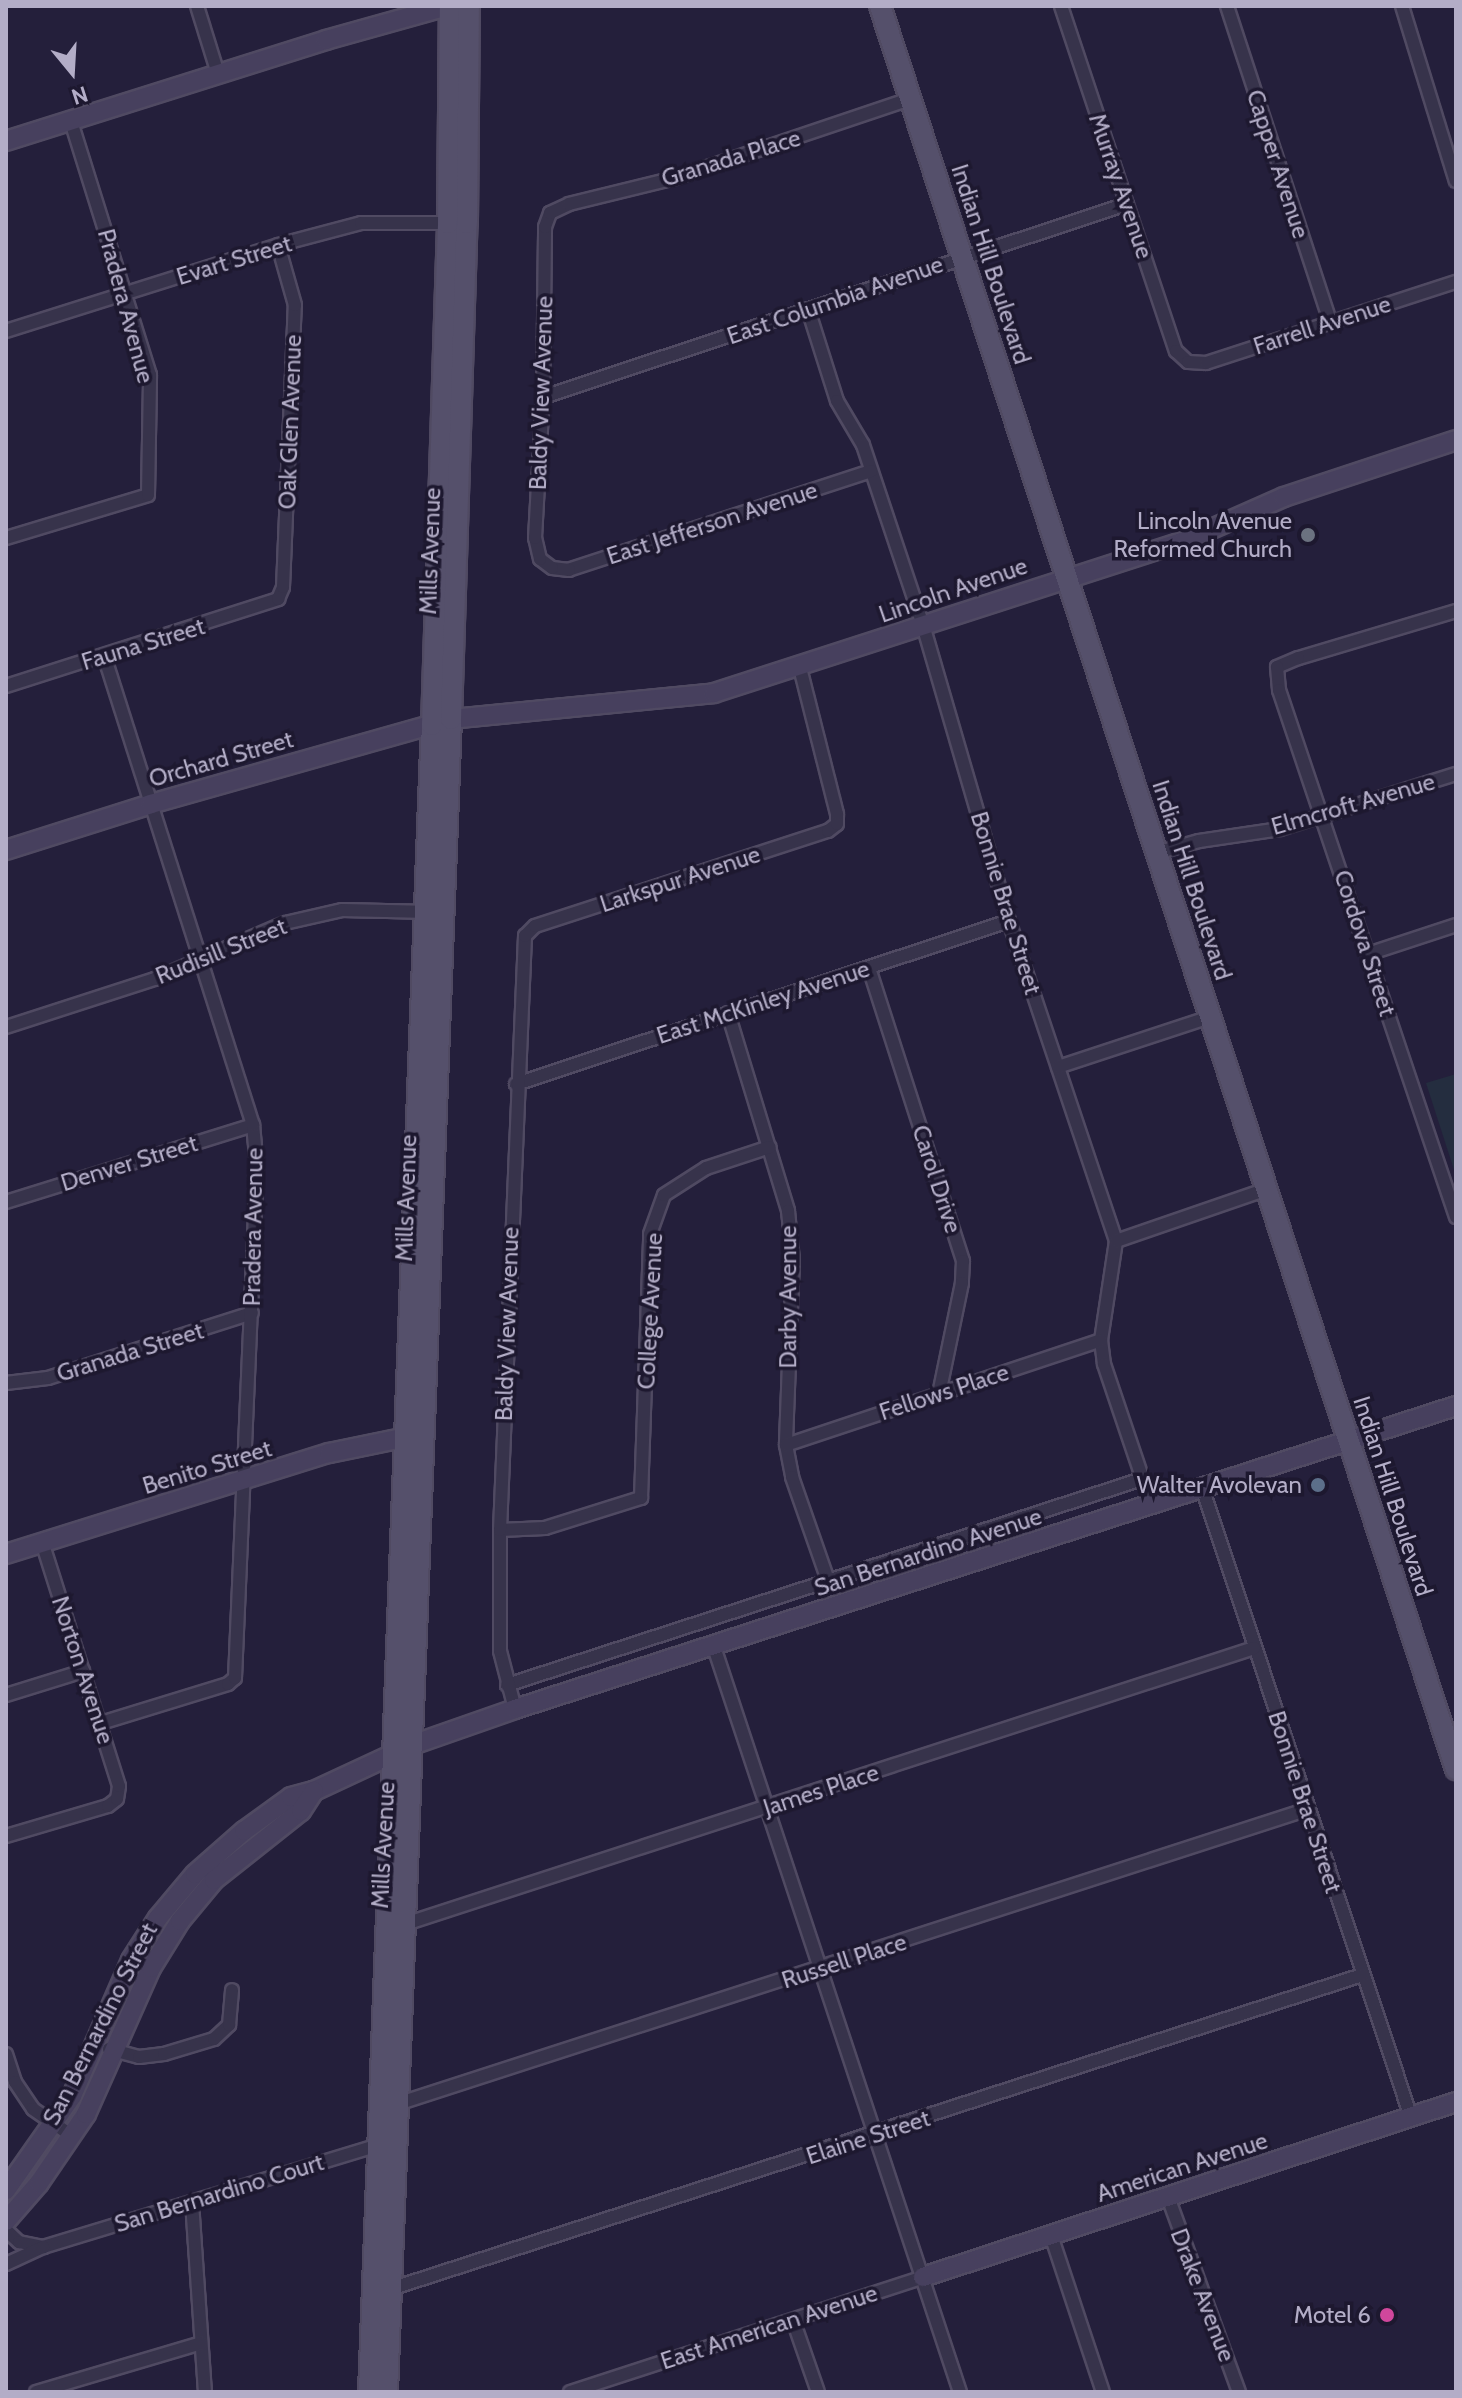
<!DOCTYPE html>
<style>
body{margin:0}
#map{position:relative;width:1462px;height:2398px;overflow:hidden;background:#241f3b;font-family:Cabin,sans-serif}
div>[style]{position:absolute}
.green>*{inset:0;background:#242d3f}
.roads{filter:drop-shadow(2px 0 #504a62) drop-shadow(-2px 0 #504a62) drop-shadow(0 2px #504a62) drop-shadow(0 -2px #504a62)}
.street>*{height:12px;margin:-6px;padding:0 6px;transform-origin:6px;border-radius:6px;background:#37334b}
.secondary>*{height:18px;margin:-9px;padding:0 9px;transform-origin:9px;border-radius:9px;background:#47405e}
.primary>*{height:20px;margin:-10px;padding:0 10px;transform-origin:10px;border-radius:10px;background:#55506b}
.dots>*{width:22px;height:22px;translate:-50% -50%;box-sizing:border-box;border:4px solid #1d182f;border-radius:50%}
span{translate:-50% -50%;white-space:nowrap;text-align:center;line-height:1.15;-webkit-text-stroke:7px #1d182f;paint-order:stroke}
.street-label{font-size:24px;color:#b3adc7}
.poi-label{font-size:24px;color:#b3adc7}
.right{translate:-100% -50%;text-align:right}
.frame{position:absolute;inset:0;border:8px solid #b3adc7;pointer-events:none}
.north{position:absolute;left:32px;top:32px;width:80px;height:80px;-webkit-text-stroke:6px #1d182f;paint-order:stroke;rotate:162deg;font-size:22px;font-weight:700;line-height:32px;text-align:center;color:#b3adc7}
.north::after{content:'';display:block;margin:auto;width:28px;height:36px;background:#b3adc7;clip-path:polygon(50% 0,100% 100%,50% 72%,0 100%)}
</style>
<div id="map">
<div class="green">
<div style="clip-path:polygon(1456px 1074px,1456px 1176px,1426px 1083px)"></div>
</div>
<div class="roads">
<div class="street">
<div style="left:197px;top:6px;width:71px;rotate:72.8deg"></div>
<div style="left:1061px;top:6px;width:364px;rotate:71.6deg"></div>
<div style="left:1176px;top:351px;width:16px;rotate:43deg"></div>
<div style="left:1188px;top:362px;width:18px;rotate:3deg"></div>
<div style="left:1206px;top:363px;width:263px;rotate:-18deg"></div>
<div style="left:1227px;top:6px;width:331px;rotate:71.9deg"></div>
<div style="left:1402px;top:6px;width:183px;rotate:72.9deg"></div>
<div style="left:808px;top:309px;width:96px;rotate:72.5deg"></div>
<div style="left:837px;top:401px;width:51px;rotate:59.4deg"></div>
<div style="left:863px;top:445px;width:190px;rotate:71.6deg"></div>
<div style="left:923px;top:625px;width:308px;rotate:73.8deg"></div>
<div style="left:1009px;top:921px;width:337px;rotate:71.5deg"></div>
<div style="left:1116px;top:1241px;width:100px;rotate:98.6deg"></div>
<div style="left:1101px;top:1340px;width:24px;rotate:83deg"></div>
<div style="left:1104px;top:1364px;width:148px;rotate:71.4deg"></div>
<div style="left:6px;top:331px;width:285px;rotate:-17.5deg"></div>
<div style="left:278px;top:245px;width:86px;rotate:-14.8deg"></div>
<div style="left:361px;top:223px;width:91px"></div>
<div style="left:543px;top:397px;width:615px;rotate:-18.29deg"></div>
<div style="left:871px;top:471px;width:318px;rotate:161.9deg"></div>
<div style="left:569px;top:570px;width:17px;rotate:-173deg"></div>
<div style="left:552px;top:568px;width:15px;rotate:-143deg"></div>
<div style="left:540px;top:559px;width:22px;rotate:-103deg"></div>
<div style="left:535px;top:538px;width:141px;rotate:-86.8deg"></div>
<div style="left:543px;top:397px;width:170px;rotate:-89.3deg"></div>
<div style="left:545px;top:227px;width:15px;rotate:-70deg"></div>
<div style="left:550px;top:213px;width:21px;rotate:-25deg"></div>
<div style="left:569px;top:204px;width:109px;rotate:-13.8deg"></div>
<div style="left:675px;top:178px;width:248px;rotate:-18.6deg"></div>
<div style="left:6px;top:538px;width:148px;rotate:-16.8deg"></div>
<div style="left:148px;top:495px;width:120px;rotate:-89deg"></div>
<div style="left:150px;top:375px;width:266px;rotate:-107.3deg"></div>
<div style="left:1456px;top:611px;width:165px;rotate:163.4deg"></div>
<div style="left:1298px;top:658px;width:23px;rotate:157deg"></div>
<div style="left:1277px;top:667px;width:23px;rotate:85deg"></div>
<div style="left:1279px;top:690px;width:556px;rotate:71.43deg"></div>
<div style="left:6px;top:686px;width:286px;rotate:-17.7deg"></div>
<div style="left:278px;top:599px;width:13px;rotate:-67deg"></div>
<div style="left:283px;top:587px;width:282px;rotate:-87.6deg"></div>
<div style="left:295px;top:305px;width:62px;rotate:-105.8deg"></div>
<div style="left:1156px;top:853px;width:45px;rotate:-15.6deg"></div>
<div style="left:1199px;top:841px;width:82px;rotate:-8.4deg"></div>
<div style="left:1280px;top:829px;width:184px;rotate:-17.4deg"></div>
<div style="left:1368px;top:954px;width:93px;rotate:-18.2deg"></div>
<div style="left:869px;top:968px;width:308px;rotate:72.2deg"></div>
<div style="left:963px;top:1261px;width:22px;rotate:93deg"></div>
<div style="left:962px;top:1283px;width:113px;rotate:101.7deg"></div>
<div style="left:728px;top:1013px;width:207px;rotate:73.1deg"></div>
<div style="left:788px;top:1211px;width:48px;rotate:84.1deg"></div>
<div style="left:793px;top:1259px;width:186px;rotate:92.2deg"></div>
<div style="left:786px;top:1445px;width:33px;rotate:79deg"></div>
<div style="left:792px;top:1477px;width:112px;rotate:70.8deg"></div>
<div style="left:6px;top:1027px;width:157px;rotate:-17.9deg"></div>
<div style="left:155px;top:979px;width:142px;rotate:-23.3deg"></div>
<div style="left:285px;top:923px;width:58px;rotate:-12.8deg"></div>
<div style="left:342px;top:910px;width:89px;rotate:1.3deg"></div>
<div style="left:1058px;top:1067px;width:160px;rotate:-18.2deg"></div>
<div style="left:516px;top:1084px;width:519px;rotate:-18.3deg"></div>
<div style="left:6px;top:1202px;width:259px;rotate:-17.3deg"></div>
<div style="left:1116px;top:1241px;width:160px;rotate:-19deg"></div>
<div style="left:6px;top:1383px;width:42px;rotate:-6.8deg"></div>
<div style="left:48px;top:1378px;width:214px;rotate:-17.7deg"></div>
<div style="left:786px;top:1445px;width:332px;rotate:-18.4deg"></div>
<div style="left:1202px;top:1487px;width:664px;rotate:71.65deg"></div>
<div style="left:500px;top:1530px;width:45px;rotate:-2.5deg"></div>
<div style="left:545px;top:1528px;width:101px;rotate:-17.4deg"></div>
<div style="left:641px;top:1498px;width:264px;rotate:-88deg"></div>
<div style="left:650px;top:1234px;width:41px;rotate:-70.3deg"></div>
<div style="left:664px;top:1195px;width:50px;rotate:-32.7deg"></div>
<div style="left:706px;top:1168px;width:67px;rotate:-18.2deg"></div>
<div style="left:714px;top:1647px;width:785px;rotate:71.73deg"></div>
<div style="left:507px;top:1685px;width:668px;rotate:-17.97deg"></div>
<div style="left:6px;top:1695px;width:81px;rotate:-17.3deg"></div>
<div style="left:515px;top:1709px;width:60px;rotate:-104.5deg"></div>
<div style="left:500px;top:1651px;width:121px;rotate:-90deg"></div>
<div style="left:500px;top:1530px;width:595px;rotate:-87.59deg"></div>
<div style="left:525px;top:936px;width:14px;rotate:-45deg"></div>
<div style="left:535px;top:926px;width:308px;rotate:-18deg"></div>
<div style="left:828px;top:831px;width:11px;rotate:-38deg"></div>
<div style="left:837px;top:824px;width:10px;rotate:-90deg"></div>
<div style="left:837px;top:814px;width:151px;rotate:-104.2deg"></div>
<div style="left:101px;top:1723px;width:133px;rotate:-17.1deg"></div>
<div style="left:228px;top:1684px;width:9px;rotate:-41deg"></div>
<div style="left:235px;top:1678px;width:511px;rotate:-87.53deg"></div>
<div style="left:257px;top:1167px;width:42px;rotate:-95.4deg"></div>
<div style="left:253px;top:1125px;width:492px;rotate:-107.6deg"></div>
<div style="left:6px;top:1836px;width:106px;rotate:-16.4deg"></div>
<div style="left:108px;top:1806px;width:11px;rotate:-38deg"></div>
<div style="left:117px;top:1799px;width:13px;rotate:-81deg"></div>
<div style="left:119px;top:1786px;width:256px;rotate:-107.5deg"></div>
<div style="left:402px;top:1925px;width:896px;rotate:-18.01deg"></div>
<div style="left:109px;top:2049px;width:31px;rotate:15deg"></div>
<div style="left:139px;top:2057px;width:25px;rotate:-7deg"></div>
<div style="left:164px;top:2054px;width:52px;rotate:-16.7deg"></div>
<div style="left:214px;top:2039px;width:21px;rotate:-43deg"></div>
<div style="left:229px;top:2025px;width:35px;rotate:-85deg"></div>
<div style="left:6px;top:2054px;width:29px;rotate:72deg"></div>
<div style="left:15px;top:2082px;width:32px;rotate:56deg"></div>
<div style="left:33px;top:2109px;width:47px;rotate:34.7deg"></div>
<div style="left:394px;top:2105px;width:961px;rotate:-17.94deg"></div>
<div style="left:1168px;top:2197px;width:208px;rotate:70deg"></div>
<div style="left:192px;top:2202px;width:190px;rotate:86.1deg"></div>
<div style="left:6px;top:2230px;width:18px;rotate:43deg"></div>
<div style="left:19px;top:2242px;width:25px;rotate:12deg"></div>
<div style="left:43px;top:2247px;width:353px;rotate:-16.9deg"></div>
<div style="left:1051px;top:2235px;width:165px;rotate:71.7deg"></div>
<div style="left:6px;top:2264px;width:41px;rotate:-24.7deg"></div>
<div style="left:387px;top:2290px;width:1025px;rotate:-17.9deg"></div>
<div style="left:793px;top:2320px;width:76px;rotate:70.9deg"></div>
<div style="left:36px;top:2392px;width:172px;rotate:-16.5deg"></div>
<div style="left:570px;top:2392px;width:371px;rotate:-18deg"></div>
</div>
<div class="secondary">
<div style="left:6px;top:141px;width:336px;rotate:-17.5deg"></div>
<div style="left:326px;top:40px;width:127px;rotate:-15.6deg"></div>
<div style="left:6px;top:850px;width:152px;rotate:-17.6deg"></div>
<div style="left:151px;top:804px;width:312px;rotate:-15.8deg"></div>
<div style="left:451px;top:719px;width:264px;rotate:-5.6deg"></div>
<div style="left:714px;top:693px;width:492px;rotate:-17.9deg"></div>
<div style="left:1182px;top:542px;width:111px;rotate:-23.8deg"></div>
<div style="left:1284px;top:497px;width:181px;rotate:-18.3deg"></div>
<div style="left:6px;top:1554px;width:338px;rotate:-17.4deg"></div>
<div style="left:329px;top:1453px;width:90px;rotate:-11.6deg"></div>
<div style="left:6px;top:2190px;width:115px;rotate:-54.9deg"></div>
<div style="left:72px;top:2096px;width:148px;rotate:-66.5deg"></div>
<div style="left:131px;top:1960px;width:50px;rotate:-57.3deg"></div>
<div style="left:158px;top:1918px;width:57px;rotate:-49.9deg"></div>
<div style="left:195px;top:1874px;width:65px;rotate:-41.3deg"></div>
<div style="left:244px;top:1831px;width:58px;rotate:-35.9deg"></div>
<div style="left:291px;top:1797px;width:24px;rotate:-15deg"></div>
<div style="left:314px;top:1791px;width:111px;rotate:-25deg"></div>
<div style="left:415px;top:1744px;width:106px;rotate:-19.3deg"></div>
<div style="left:515px;top:1709px;width:989px;rotate:-17.85deg"></div>
<div style="left:6px;top:2221px;width:50px;rotate:-49deg"></div>
<div style="left:39px;top:2183px;width:83px;rotate:-55.7deg"></div>
<div style="left:86px;top:2114px;width:160px;rotate:-66deg"></div>
<div style="left:151px;top:1968px;width:55px;rotate:-58.3deg"></div>
<div style="left:180px;top:1921px;width:53px;rotate:-50.3deg"></div>
<div style="left:214px;top:1880px;width:111px;rotate:-38.4deg"></div>
<div style="left:301px;top:1811px;width:24px;rotate:-57deg"></div>
<div style="left:923px;top:2277px;width:561px;rotate:-18.18deg"></div>
</div>
<div class="primary">
<div style="left:880px;top:6px;width:1855px;rotate:71.91deg"></div>
<div style="left:369px;top:2392px;width:1668px;rotate:-87.84deg"></div>
<div style="left:432px;top:725px;width:502px;rotate:-88.17deg"></div>
<div style="left:448px;top:223px;width:217px;rotate:-89.5deg"></div>
<div style="left:387px;top:2392px;width:1674px;rotate:-87.81deg"></div>
<div style="left:451px;top:719px;width:496px;rotate:-88.2deg"></div>
<div style="left:467px;top:223px;width:217px;rotate:-89.5deg"></div>
</div>
</div>
<div class="dots">
<div style="left:1308px;top:535px;background:#6b7280"></div>
<div style="left:1318px;top:1485px;background:#5c6f8a"></div>
<div style="left:1387px;top:2315px;background:#d1479c"></div>
</div>
<div class="street-label">
<span style="left:731px;top:158px;rotate:-17deg">Granada Place</span>
<span style="left:1278px;top:164px;rotate:72deg">Capper Avenue</span>
<span style="left:1121px;top:186px;rotate:71deg">Murray Avenue</span>
<span style="left:234px;top:260px;rotate:-17deg">Evart Street</span>
<span style="left:991px;top:264px;rotate:72deg">Indian Hill Boulevard</span>
<span style="left:835px;top:300px;rotate:-19deg">East Columbia Avenue</span>
<span style="left:126px;top:306px;rotate:75deg">Pradera Avenue</span>
<span style="left:1322px;top:325px;rotate:-18deg">Farrell Avenue</span>
<span style="left:541px;top:393px;rotate:-88deg">Baldy View Avenue</span>
<span style="left:290px;top:422px;rotate:-88deg">Oak Glen Avenue</span>
<span style="left:712px;top:523px;rotate:-18deg">East Jefferson Avenue</span>
<span style="left:430px;top:551px;rotate:-88deg">Mills Avenue</span>
<span style="left:953px;top:590px;rotate:-19deg">Lincoln Avenue</span>
<span style="left:143px;top:644px;rotate:-17deg">Fauna Street</span>
<span style="left:221px;top:759px;rotate:-16deg">Orchard Street</span>
<span style="left:1353px;top:804px;rotate:-16deg">Elmcroft Avenue</span>
<span style="left:680px;top:879px;rotate:-18deg">Larkspur Avenue</span>
<span style="left:1192px;top:880px;rotate:72deg">Indian Hill Boulevard</span>
<span style="left:1006px;top:903px;rotate:73deg">Bonnie Brae Street</span>
<span style="left:1365px;top:943px;rotate:72deg">Cordova Street</span>
<span style="left:221px;top:951px;rotate:-22deg">Rudisill Street</span>
<span style="left:763px;top:1002px;rotate:-18deg">East McKinley Avenue</span>
<span style="left:129px;top:1163px;rotate:-17deg">Denver Street</span>
<span style="left:937px;top:1179px;rotate:72deg">Carol Drive</span>
<span style="left:406px;top:1198px;rotate:-88deg">Mills Avenue</span>
<span style="left:253px;top:1227px;rotate:-89deg">Pradera Avenue</span>
<span style="left:788px;top:1297px;rotate:-90deg">Darby Avenue</span>
<span style="left:650px;top:1311px;rotate:-87deg">College Avenue</span>
<span style="left:507px;top:1324px;rotate:-88deg">Baldy View Avenue</span>
<span style="left:130px;top:1352px;rotate:-17deg">Granada Street</span>
<span style="left:944px;top:1392px;rotate:-18deg">Fellows Place</span>
<span style="left:207px;top:1467px;rotate:-17deg">Benito Street</span>
<span style="left:1393px;top:1496px;rotate:72deg">Indian Hill Boulevard</span>
<span style="left:928px;top:1552px;rotate:-18deg">San Bernardino Avenue</span>
<span style="left:83px;top:1670px;rotate:72deg">Norton Avenue</span>
<span style="left:821px;top:1790px;rotate:-18deg">James Place</span>
<span style="left:1305px;top:1802px;rotate:72deg">Bonnie Brae Street</span>
<span style="left:383px;top:1845px;rotate:-87deg">Mills Avenue</span>
<span style="left:844px;top:1961px;rotate:-18deg">Russell Place</span>
<span style="left:100px;top:2024px;rotate:-63deg">San Bernardino Street</span>
<span style="left:868px;top:2137px;rotate:-18deg">Elaine Street</span>
<span style="left:1182px;top:2167px;rotate:-18deg">American Avenue</span>
<span style="left:219px;top:2193px;rotate:-17deg">San Bernardino Court</span>
<span style="left:1203px;top:2295px;rotate:69deg">Drake Avenue</span>
<span style="left:769px;top:2327px;rotate:-18deg">East American Avenue</span>
</div>
<div class="poi-label">
<span class="right" style="left:1292px;top:535px">Lincoln Avenue<br>Reformed Church</span>
<span class="right" style="left:1302px;top:1485px">Walter Avolevan</span>
<span class="right" style="left:1371px;top:2315px">Motel 6</span>
</div>
<div class="frame"></div>
<div class="north">N</div>
</div>
